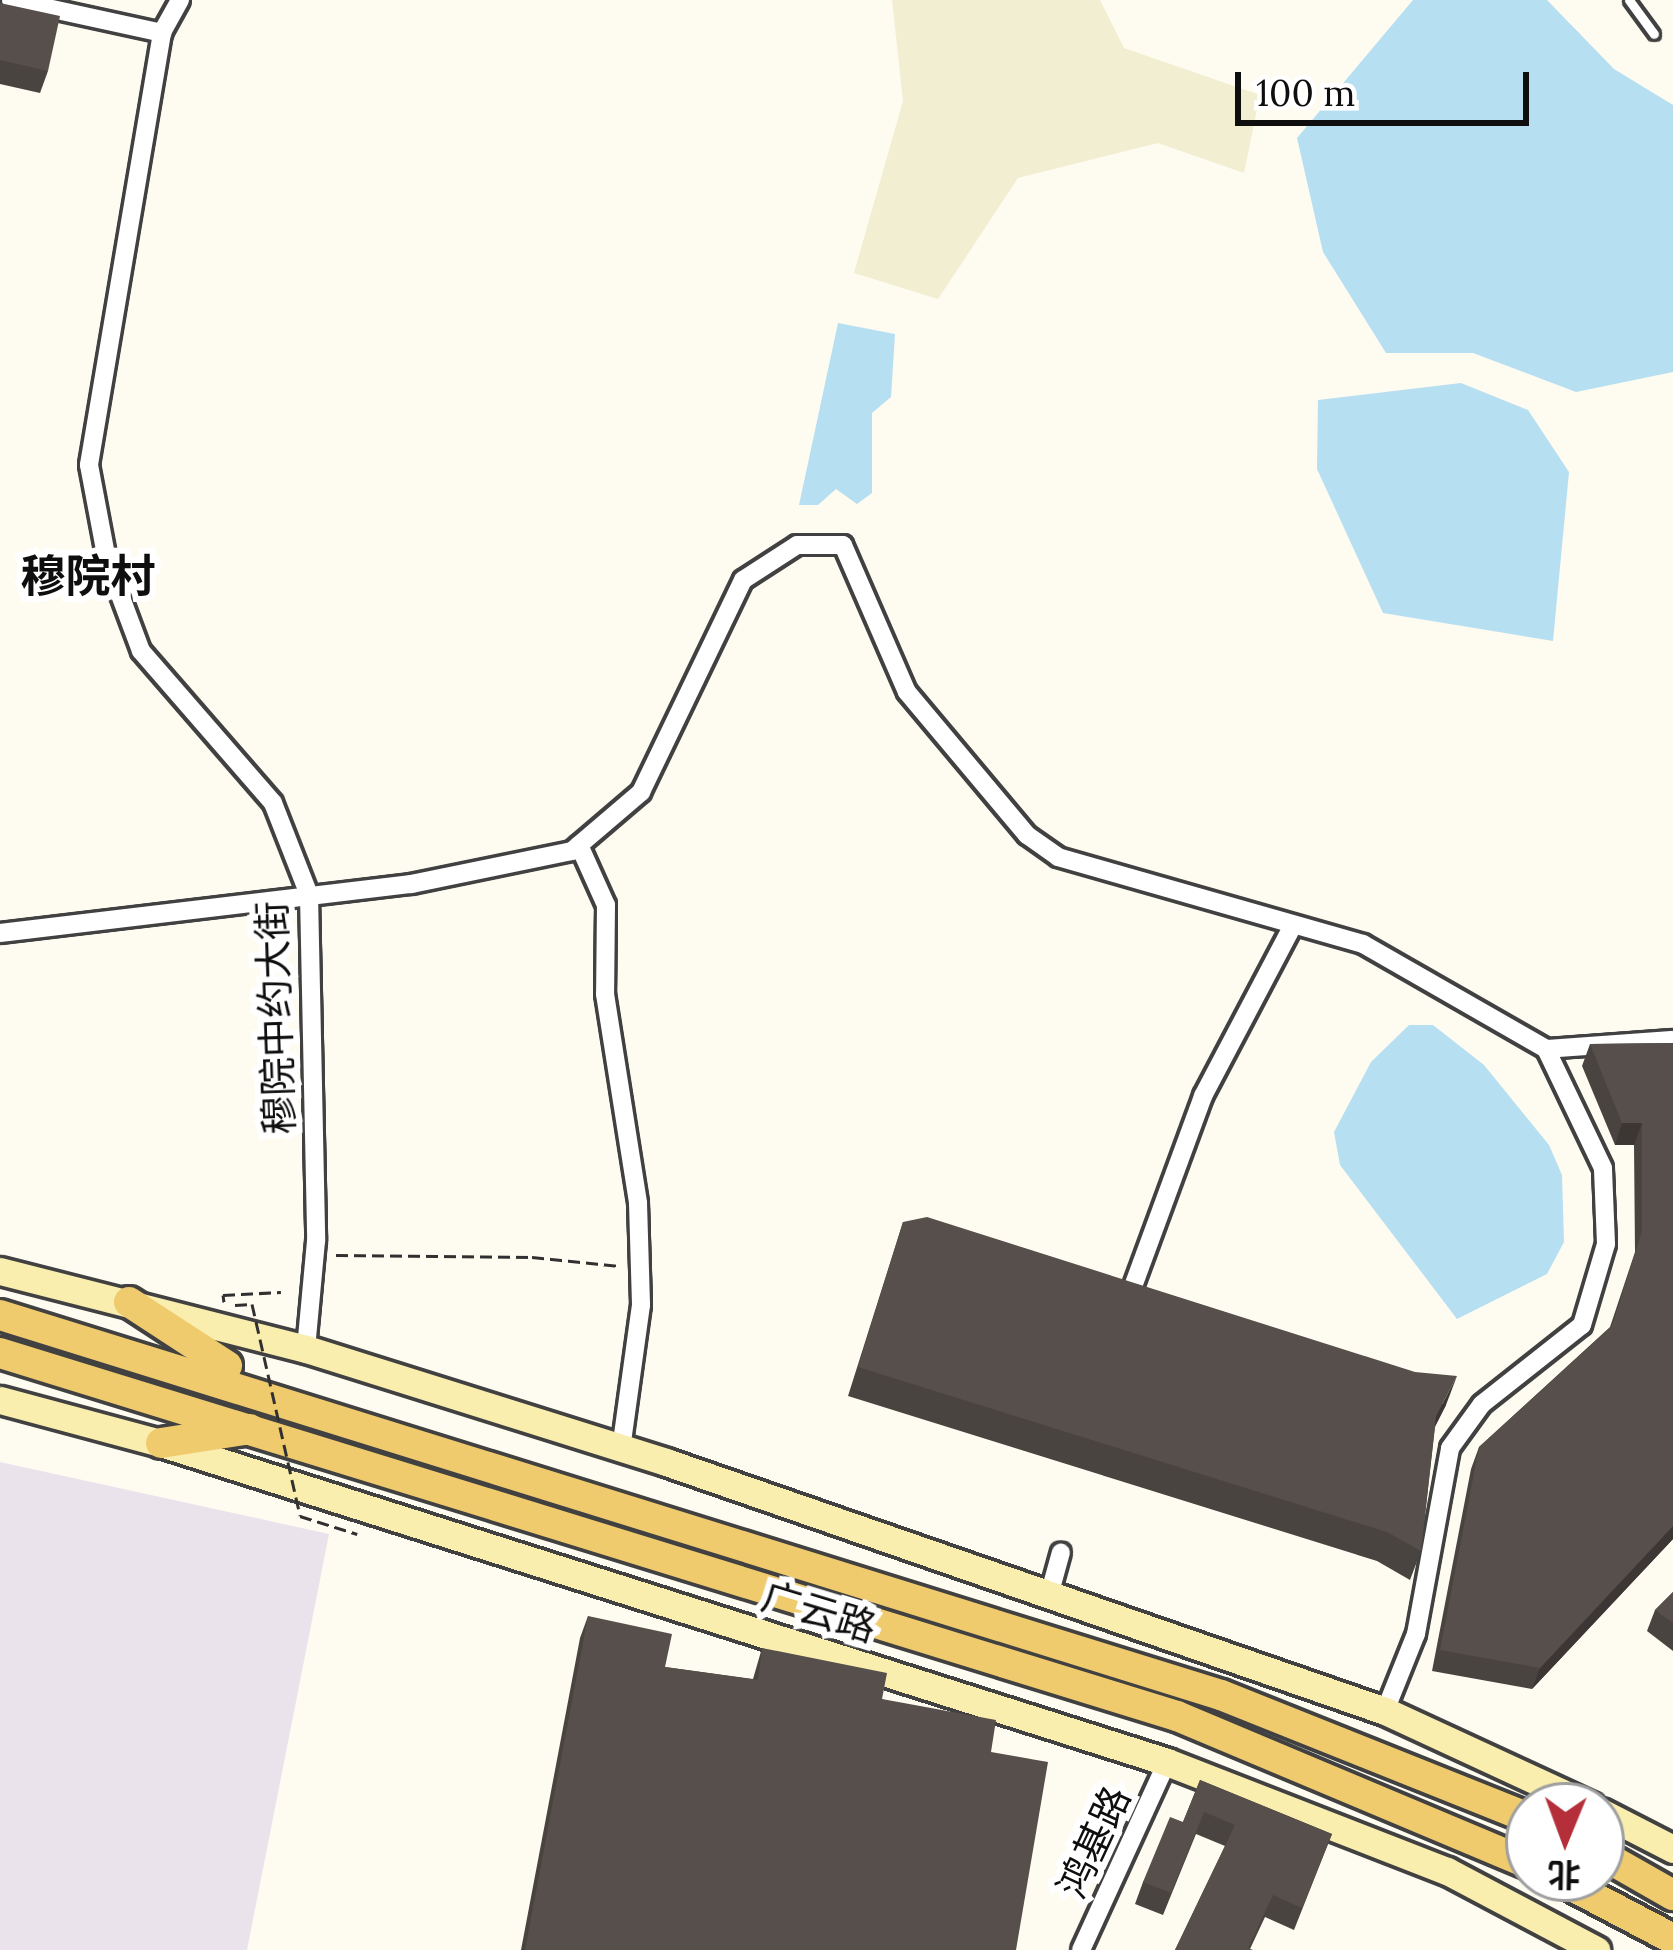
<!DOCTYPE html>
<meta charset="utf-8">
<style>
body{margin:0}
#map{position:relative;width:1673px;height:1950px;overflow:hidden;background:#fefbf0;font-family:Lora,"Noto Sans SC",serif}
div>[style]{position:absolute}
.industrial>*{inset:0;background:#eae3ec}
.farmland>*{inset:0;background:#f2eed1}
.water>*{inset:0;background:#b7dff2}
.path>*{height:3px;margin-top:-1.5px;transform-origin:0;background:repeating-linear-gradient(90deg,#303030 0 12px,transparent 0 18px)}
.roads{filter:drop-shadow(3px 0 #414141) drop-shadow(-3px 0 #414141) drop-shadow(0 3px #414141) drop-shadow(0 -3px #414141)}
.lane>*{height:9px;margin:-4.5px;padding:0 4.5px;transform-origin:4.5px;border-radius:4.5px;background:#fff}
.street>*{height:18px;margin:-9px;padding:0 9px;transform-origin:9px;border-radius:9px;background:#fff}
.secondary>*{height:27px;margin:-13.5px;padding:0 13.5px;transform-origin:13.5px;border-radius:13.5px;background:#faeeaf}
.primary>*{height:30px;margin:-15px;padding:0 15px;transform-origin:15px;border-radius:15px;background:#f0cb6e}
.path-bridge>*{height:3px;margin-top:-1.5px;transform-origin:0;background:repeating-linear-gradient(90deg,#303030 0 12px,transparent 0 18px)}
.wall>*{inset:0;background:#4a4440}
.shaded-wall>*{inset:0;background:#3c3734}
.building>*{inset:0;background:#564f4b}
span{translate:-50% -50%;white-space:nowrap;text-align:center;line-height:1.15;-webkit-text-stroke:12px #fff;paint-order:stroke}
.street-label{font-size:39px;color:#0e0e0e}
.quarter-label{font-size:45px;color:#0e0e0e;font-weight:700}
.north{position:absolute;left:1505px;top:1782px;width:120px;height:120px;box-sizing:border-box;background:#fff;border:3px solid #9f9f9f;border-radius:50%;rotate:181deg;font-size:33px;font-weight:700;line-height:48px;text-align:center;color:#0e0e0e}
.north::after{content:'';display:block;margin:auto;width:42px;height:54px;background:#b52f3a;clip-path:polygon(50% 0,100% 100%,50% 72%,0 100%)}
.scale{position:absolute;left:1235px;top:72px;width:294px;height:54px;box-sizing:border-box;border:6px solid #0e0e0e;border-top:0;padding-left:15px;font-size:36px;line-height:42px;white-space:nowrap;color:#0e0e0e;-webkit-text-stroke:9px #fff;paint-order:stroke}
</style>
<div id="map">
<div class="industrial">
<div style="clip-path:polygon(0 1462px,329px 1534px,247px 1950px,0 1950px)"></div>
</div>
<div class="farmland">
<div style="clip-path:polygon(892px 0,1100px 0,1124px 48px,1260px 95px,1244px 173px,1158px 143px,1018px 178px,938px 299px,854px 273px,903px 101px)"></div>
</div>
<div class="water">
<div style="clip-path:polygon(1413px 0,1547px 0,1614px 69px,1673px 105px,1673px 372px,1576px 392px,1473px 353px,1386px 353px,1323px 252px,1297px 138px)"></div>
<div style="clip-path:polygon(838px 323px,895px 334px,891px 397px,872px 413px,872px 493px,857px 504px,836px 489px,818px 505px,799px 505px)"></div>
<div style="clip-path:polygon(1461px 383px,1528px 410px,1569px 472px,1553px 641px,1383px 613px,1317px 469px,1318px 400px)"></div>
<div style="clip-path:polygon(1409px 1025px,1433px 1025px,1484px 1065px,1549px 1145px,1562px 1175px,1564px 1242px,1547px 1274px,1457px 1319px,1340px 1165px,1334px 1132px,1371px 1062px)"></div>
</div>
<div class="path">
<div style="left:336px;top:1255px;width:196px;rotate:0.6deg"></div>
<div style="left:532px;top:1257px;width:88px;rotate:5.8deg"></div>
<div style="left:224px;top:1302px;width:7px;rotate:-98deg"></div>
<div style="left:223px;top:1295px;width:58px;rotate:-3deg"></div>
<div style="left:235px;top:1305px;width:17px;rotate:-3deg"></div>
<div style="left:300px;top:1516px;width:60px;rotate:17.5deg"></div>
</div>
<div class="roads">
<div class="lane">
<div style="left:1629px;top:0;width:42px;rotate:53.7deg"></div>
</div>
<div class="street">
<div style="left:11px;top:0;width:155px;rotate:12.3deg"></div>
<div style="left:180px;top:0;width:38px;rotate:119deg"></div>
<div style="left:162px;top:33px;width:438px;rotate:99.6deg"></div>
<div style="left:89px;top:465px;width:97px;rotate:79.3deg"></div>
<div style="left:107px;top:560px;width:97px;rotate:69.5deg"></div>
<div style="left:141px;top:651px;width:201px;rotate:49deg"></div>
<div style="left:273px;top:803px;width:99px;rotate:68.6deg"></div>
<div style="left:309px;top:895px;width:346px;rotate:88.8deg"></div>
<div style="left:316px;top:1241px;width:108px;rotate:95.3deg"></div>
<div style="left:579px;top:845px;width:66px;rotate:65.8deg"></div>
<div style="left:606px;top:905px;width:89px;rotate:90.6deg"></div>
<div style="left:605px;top:994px;width:212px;rotate:81deg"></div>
<div style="left:638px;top:1203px;width:102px;rotate:88.3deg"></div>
<div style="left:641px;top:1305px;width:146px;rotate:97.9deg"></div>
<div style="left:0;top:933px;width:414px;rotate:-6.8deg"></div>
<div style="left:411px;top:884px;width:164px;rotate:-11.6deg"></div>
<div style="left:572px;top:851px;width:91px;rotate:-40.5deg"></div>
<div style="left:641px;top:792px;width:235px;rotate:-64.3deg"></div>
<div style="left:743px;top:580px;width:64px;rotate:-32.9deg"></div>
<div style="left:797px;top:545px;width:46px"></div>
<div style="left:843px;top:545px;width:160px;rotate:66.5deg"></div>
<div style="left:907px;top:692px;width:187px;rotate:50deg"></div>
<div style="left:1027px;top:835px;width:38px;rotate:35deg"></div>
<div style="left:1058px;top:857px;width:317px;rotate:15.9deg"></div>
<div style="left:1363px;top:944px;width:211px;rotate:29.8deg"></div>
<div style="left:1546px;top:1049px;width:127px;rotate:-4.1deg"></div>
<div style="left:1131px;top:1292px;width:209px;rotate:-69.8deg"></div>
<div style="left:1203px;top:1096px;width:193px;rotate:-62.2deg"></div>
<div style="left:1050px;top:1592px;width:41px;rotate:-74.6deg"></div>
<div style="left:1385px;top:1711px;width:83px;rotate:-68.1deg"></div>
<div style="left:1416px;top:1634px;width:189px;rotate:-79.6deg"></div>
<div style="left:1450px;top:1448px;width:54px;rotate:-54deg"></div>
<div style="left:1482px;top:1404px;width:127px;rotate:-38.3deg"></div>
<div style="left:1582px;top:1325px;width:84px;rotate:-73.5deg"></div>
<div style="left:1606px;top:1244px;width:76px;rotate:-92.3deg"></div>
<div style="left:1603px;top:1168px;width:132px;rotate:-115.6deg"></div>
<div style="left:1081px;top:1950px;width:207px;rotate:-65.4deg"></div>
</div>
<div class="secondary">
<div style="left:0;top:1271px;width:316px;rotate:14.3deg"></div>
<div style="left:306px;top:1349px;width:377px;rotate:17.4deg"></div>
<div style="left:666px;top:1462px;width:761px;rotate:19.1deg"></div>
<div style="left:1385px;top:1711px;width:227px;rotate:24.8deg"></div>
<div style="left:0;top:1400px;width:167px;rotate:15deg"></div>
<div style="left:161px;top:1443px;width:1055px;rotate:17.59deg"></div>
<div style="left:1167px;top:1762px;width:300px;rotate:21.3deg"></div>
<div style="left:1447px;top:1871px;width:169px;rotate:27.9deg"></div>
<div style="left:1601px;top:1812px;width:81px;rotate:27.2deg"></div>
</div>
<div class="primary">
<div style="left:129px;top:1302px;width:117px;rotate:33.1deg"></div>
<div style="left:0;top:1315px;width:1279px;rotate:17.29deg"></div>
<div style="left:1221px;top:1695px;width:332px;rotate:21.8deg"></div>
<div style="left:0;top:1353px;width:1232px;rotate:17.14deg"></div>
<div style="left:1177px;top:1716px;width:382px;rotate:22.8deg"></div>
<div style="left:161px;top:1443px;width:90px;rotate:-8.9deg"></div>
<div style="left:1601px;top:1854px;width:83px;rotate:29.7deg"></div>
<div style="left:1557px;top:1878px;width:131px;rotate:27.7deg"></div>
</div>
</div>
<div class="path-bridge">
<div style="left:252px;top:1304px;width:217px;rotate:77.2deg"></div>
</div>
<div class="wall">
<div style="clip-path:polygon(0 3px,48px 71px,40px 93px,0 84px)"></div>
<div style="clip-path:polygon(1673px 1043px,1673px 1539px,1532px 1689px,1432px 1671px,1471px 1469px,1479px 1447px,1610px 1327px,1635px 1252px,1634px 1145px,1615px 1145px,1582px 1066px,1590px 1044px)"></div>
<div style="clip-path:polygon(903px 1222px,1446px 1405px,1435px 1427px,1421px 1551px,1410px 1580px,1377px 1561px,848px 1396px)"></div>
<div style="clip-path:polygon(1673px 1592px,1673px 1651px,1647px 1631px,1655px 1610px)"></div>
<div style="clip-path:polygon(588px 1616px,665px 1667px,753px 1679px,762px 1648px,882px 1699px,991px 1752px,1016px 1950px,521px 1950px,580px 1638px)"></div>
<div style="clip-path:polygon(1200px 1780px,1332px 1834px,1294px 1930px,1265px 1917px,1250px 1949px,1175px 1950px,1225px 1846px,1196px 1834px,1163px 1915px,1135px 1904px,1143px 1882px,1183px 1822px)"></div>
</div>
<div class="shaded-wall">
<div style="clip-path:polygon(1622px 1123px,1642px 1123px,1634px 1145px,1615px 1145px)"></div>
<div style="clip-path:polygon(1457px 1376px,1446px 1405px,1425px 1445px,1436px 1416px)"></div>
<div style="clip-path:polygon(1673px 1526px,1673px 1539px,1532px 1689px,1540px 1668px)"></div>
</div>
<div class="building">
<div style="clip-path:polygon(0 3px,60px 16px,48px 71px,0 60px)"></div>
<div style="clip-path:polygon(1673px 1043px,1673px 1526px,1540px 1668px,1440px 1650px,1479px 1447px,1612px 1326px,1642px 1231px,1642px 1123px,1622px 1123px,1590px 1044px)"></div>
<div style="clip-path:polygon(927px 1217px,1415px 1372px,1457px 1376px,1436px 1416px,1421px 1551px,1387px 1532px,858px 1367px,903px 1222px)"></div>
<div style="clip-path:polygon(1673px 1592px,1673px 1623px,1655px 1610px)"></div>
<div style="clip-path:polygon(588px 1616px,672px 1634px,665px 1667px,758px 1680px,762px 1648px,887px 1673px,882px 1699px,996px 1720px,991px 1752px,1048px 1762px,1016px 1950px,525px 1950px)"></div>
<div style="clip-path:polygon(1200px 1780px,1332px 1834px,1302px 1908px,1273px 1895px,1248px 1948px,1253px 1950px,1175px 1950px,1235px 1825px,1204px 1812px,1171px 1893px,1143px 1882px,1170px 1817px,1183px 1822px)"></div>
</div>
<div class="street-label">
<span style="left:276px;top:1018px;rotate:-92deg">穆院中约大街</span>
<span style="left:819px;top:1612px;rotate:17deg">广云路</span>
<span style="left:1094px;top:1842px;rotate:-65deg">鸿基路</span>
</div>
<div class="quarter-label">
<span style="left:88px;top:576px">穆院村</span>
</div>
<div class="north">北</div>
<div class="scale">100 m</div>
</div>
